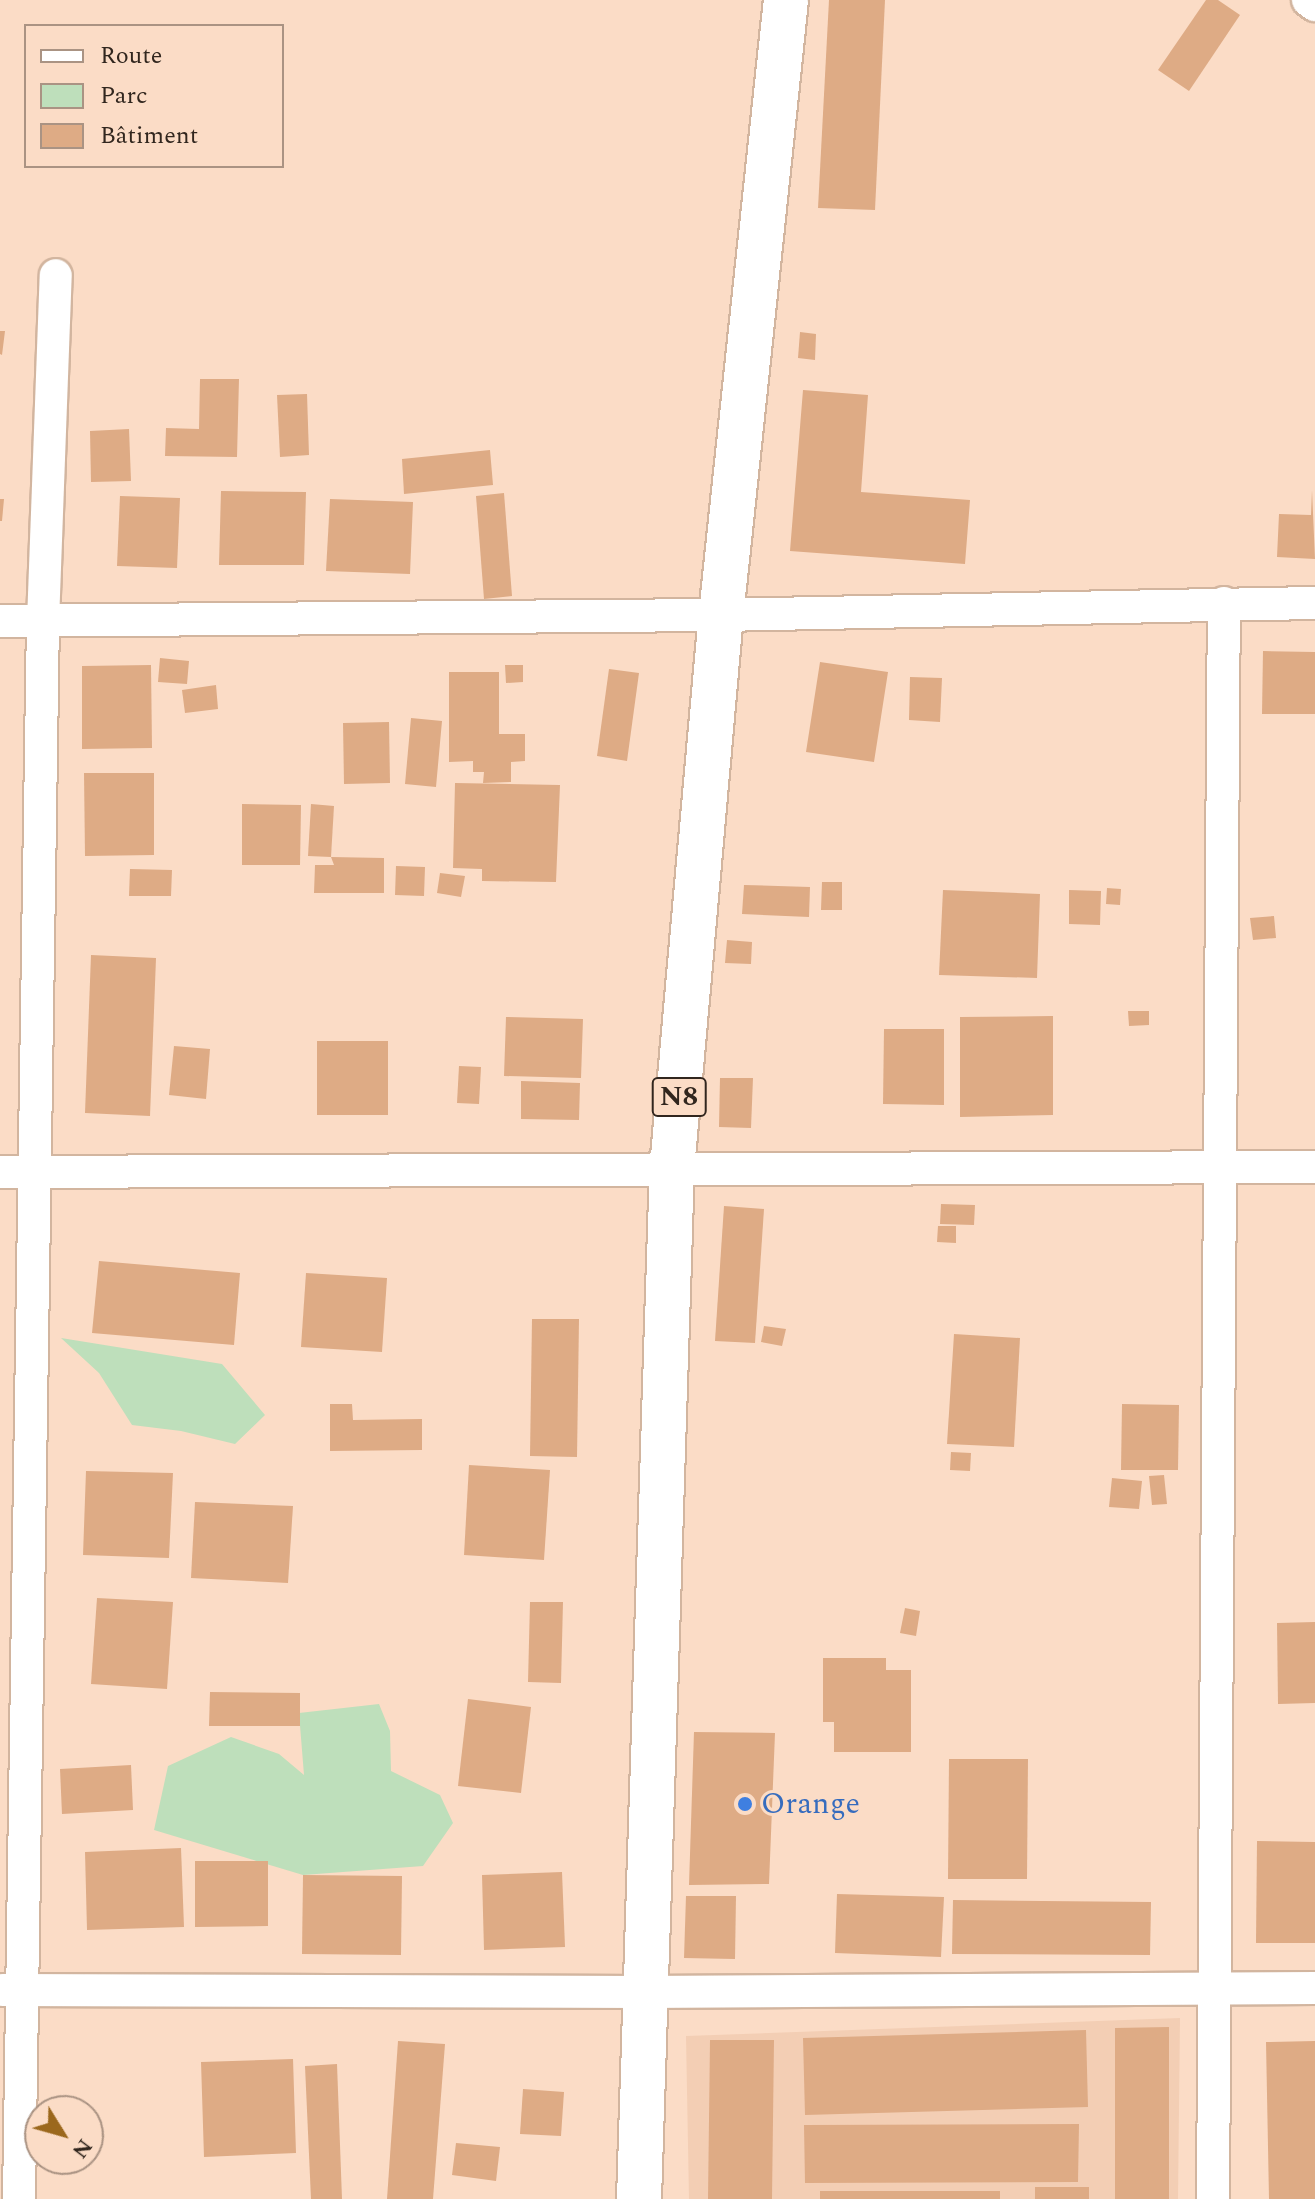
<!DOCTYPE html>
<meta charset="utf-8">
<style>
body{margin:0}
#map{position:relative;width:1315px;height:2199px;overflow:hidden;background:#fbdcc6;font-family:Spectral,serif}
div>[style]{position:absolute}
.built>*{inset:0;background:#f3ceb4}
.green>*{inset:0;background:#bedfbb}
.building>*{inset:0;background:#deab85}
.roads{filter:drop-shadow(2px 0 #d2b59f) drop-shadow(-2px 0 #d2b59f) drop-shadow(0 2px #d2b59f) drop-shadow(0 -2px #d2b59f)}
.minor>*{height:32px;margin:-16px;padding:0 16px;transform-origin:16px;border-radius:16px;background:#fff}
.primary>*{height:44px;margin:-22px;padding:0 22px;transform-origin:22px;border-radius:22px;background:#fff}
.dots>*{width:22px;height:22px;translate:-50% -50%;box-sizing:border-box;border:4px solid #fbdcc6;border-radius:50%}
span{translate:-50% -50%;white-space:nowrap;text-align:center;line-height:1.15;-webkit-text-stroke:6px #fbdcc6;paint-order:stroke}
.shield-label span{padding:2px 6px;background:#fbdcc6;border:2px solid;border-radius:6px;-webkit-text-stroke-width:0}
.shield-label{font-size:28px;color:#31261e;font-weight:700}
.shop-label{font-size:30px;color:#366cbe}
.left{translate:0 -50%;text-align:left}
.legend{position:absolute;left:24px;top:24px;width:260px;height:144px;box-sizing:border-box;background:#fbdcc6;border:2px solid #aa9383;margin:0;padding:10px 14px;list-style:none;font-size:24px;color:#31261e}
.legend li{display:flex;align-items:center;gap:16px;height:40px}
.legend b{width:40px;border:2px solid #aa9383}
.north{position:absolute;left:24px;top:2095px;width:80px;height:80px;box-sizing:border-box;background:#fbdcc6;border:2px solid #aa9383;border-radius:50%;rotate:127deg;font-size:22px;font-weight:700;line-height:32px;text-align:center;color:#31261e}
.north::after{content:'';display:block;margin:auto;width:28px;height:36px;background:#9b681d;clip-path:polygon(50% 0,100% 100%,50% 72%,0 100%)}
</style>
<div id="map">
<div class="built">
<div style="clip-path:polygon(1180px 2018px,1178px 2199px,689px 2199px,686px 2036px)"></div>
</div>
<div class="green">
<div style="clip-path:polygon(61px 1338px,222px 1364px,265px 1415px,235px 1444px,181px 1431px,132px 1425px,99px 1373px)"></div>
<div style="clip-path:polygon(379px 1704px,390px 1731px,391px 1771px,440px 1795px,453px 1823px,423px 1866px,303px 1875px,154px 1830px,168px 1766px,231px 1737px,279px 1754px,304px 1775px,299px 1713px)"></div>
</div>
<div class="building">
<div style="clip-path:polygon(829px 0,885px 0,875px 210px,818px 208px)"></div>
<div style="clip-path:polygon(1206px 0,1218px 0,1240px 15px,1189px 91px,1158px 70px)"></div>
<div style="clip-path:polygon(0 331px,5px 331px,2px 355px,0 354px)"></div>
<div style="clip-path:polygon(800px 332px,816px 334px,815px 360px,798px 358px)"></div>
<div style="clip-path:polygon(200px 379px,239px 379px,237px 457px,165px 456px,166px 428px,199px 429px)"></div>
<div style="clip-path:polygon(803px 390px,868px 395px,861px 492px,970px 500px,965px 564px,790px 551px)"></div>
<div style="clip-path:polygon(307px 394px,309px 455px,280px 457px,277px 395px)"></div>
<div style="clip-path:polygon(129px 429px,131px 481px,91px 482px,90px 431px)"></div>
<div style="clip-path:polygon(490px 450px,493px 485px,404px 494px,402px 459px)"></div>
<div style="clip-path:polygon(1312px 490px,1315px 559px,1277px 557px,1279px 514px,1311px 515px)"></div>
<div style="clip-path:polygon(221px 491px,306px 492px,304px 565px,219px 565px)"></div>
<div style="clip-path:polygon(504px 493px,512px 596px,484px 599px,476px 496px)"></div>
<div style="clip-path:polygon(120px 496px,180px 498px,177px 568px,117px 566px)"></div>
<div style="clip-path:polygon(0 499px,4px 499px,2px 521px,0 521px)"></div>
<div style="clip-path:polygon(330px 499px,413px 502px,410px 574px,326px 571px)"></div>
<div style="clip-path:polygon(1263px 651px,1315px 652px,1315px 714px,1262px 714px)"></div>
<div style="clip-path:polygon(160px 658px,189px 661px,187px 684px,158px 682px)"></div>
<div style="clip-path:polygon(820px 662px,888px 672px,874px 762px,806px 752px)"></div>
<div style="clip-path:polygon(151px 665px,152px 748px,82px 749px,82px 666px)"></div>
<div style="clip-path:polygon(505px 665px,523px 665px,523px 682px,506px 683px)"></div>
<div style="clip-path:polygon(609px 669px,639px 673px,627px 761px,597px 756px)"></div>
<div style="clip-path:polygon(449px 672px,499px 672px,499px 734px,525px 734px,525px 761px,511px 762px,511px 782px,483px 783px,484px 772px,473px 772px,473px 761px,449px 762px)"></div>
<div style="clip-path:polygon(910px 677px,942px 678px,940px 722px,909px 720px)"></div>
<div style="clip-path:polygon(216px 685px,218px 709px,185px 713px,182px 690px)"></div>
<div style="clip-path:polygon(411px 718px,442px 721px,436px 787px,405px 784px)"></div>
<div style="clip-path:polygon(389px 722px,390px 783px,344px 784px,343px 723px)"></div>
<div style="clip-path:polygon(84px 773px,154px 773px,154px 855px,85px 856px)"></div>
<div style="clip-path:polygon(455px 783px,560px 785px,556px 882px,482px 881px,482px 869px,453px 868px)"></div>
<div style="clip-path:polygon(242px 804px,301px 805px,300px 865px,242px 865px)"></div>
<div style="clip-path:polygon(311px 804px,334px 806px,331px 857px,308px 856px)"></div>
<div style="clip-path:polygon(331px 857px,384px 858px,384px 893px,314px 893px,315px 865px,334px 865px)"></div>
<div style="clip-path:polygon(396px 866px,425px 867px,424px 896px,395px 895px)"></div>
<div style="clip-path:polygon(130px 869px,172px 870px,171px 896px,129px 896px)"></div>
<div style="clip-path:polygon(440px 873px,465px 876px,461px 897px,437px 893px)"></div>
<div style="clip-path:polygon(822px 882px,842px 882px,842px 910px,821px 910px)"></div>
<div style="clip-path:polygon(744px 885px,810px 887px,809px 917px,742px 914px)"></div>
<div style="clip-path:polygon(1107px 888px,1121px 889px,1120px 905px,1106px 904px)"></div>
<div style="clip-path:polygon(943px 890px,1040px 894px,1037px 978px,939px 975px)"></div>
<div style="clip-path:polygon(1069px 890px,1101px 891px,1100px 925px,1069px 924px)"></div>
<div style="clip-path:polygon(1274px 916px,1276px 938px,1253px 940px,1250px 918px)"></div>
<div style="clip-path:polygon(727px 940px,752px 942px,751px 964px,725px 963px)"></div>
<div style="clip-path:polygon(91px 955px,156px 958px,150px 1116px,85px 1113px)"></div>
<div style="clip-path:polygon(1128px 1011px,1149px 1011px,1149px 1025px,1129px 1026px)"></div>
<div style="clip-path:polygon(1053px 1016px,1053px 1115px,960px 1117px,960px 1017px)"></div>
<div style="clip-path:polygon(506px 1017px,583px 1019px,581px 1078px,504px 1076px)"></div>
<div style="clip-path:polygon(884px 1029px,944px 1029px,944px 1105px,883px 1104px)"></div>
<div style="clip-path:polygon(317px 1041px,388px 1041px,388px 1115px,317px 1115px)"></div>
<div style="clip-path:polygon(174px 1046px,210px 1049px,206px 1099px,169px 1095px)"></div>
<div style="clip-path:polygon(459px 1066px,481px 1067px,479px 1104px,457px 1103px)"></div>
<div style="clip-path:polygon(720px 1078px,753px 1078px,751px 1128px,719px 1127px)"></div>
<div style="clip-path:polygon(521px 1081px,580px 1083px,579px 1120px,521px 1119px)"></div>
<div style="clip-path:polygon(941px 1204px,975px 1205px,974px 1225px,940px 1224px)"></div>
<div style="clip-path:polygon(724px 1206px,764px 1209px,755px 1343px,715px 1341px)"></div>
<div style="clip-path:polygon(938px 1226px,956px 1226px,956px 1243px,937px 1242px)"></div>
<div style="clip-path:polygon(99px 1261px,240px 1273px,234px 1345px,92px 1333px)"></div>
<div style="clip-path:polygon(306px 1273px,387px 1278px,382px 1352px,301px 1347px)"></div>
<div style="clip-path:polygon(532px 1319px,579px 1319px,577px 1457px,530px 1456px)"></div>
<div style="clip-path:polygon(764px 1326px,786px 1329px,782px 1346px,761px 1342px)"></div>
<div style="clip-path:polygon(954px 1334px,1020px 1338px,1014px 1447px,947px 1444px)"></div>
<div style="clip-path:polygon(330px 1404px,352px 1404px,353px 1420px,422px 1419px,422px 1450px,330px 1451px)"></div>
<div style="clip-path:polygon(1122px 1404px,1179px 1405px,1178px 1470px,1121px 1470px)"></div>
<div style="clip-path:polygon(951px 1452px,971px 1453px,970px 1471px,950px 1470px)"></div>
<div style="clip-path:polygon(469px 1465px,550px 1470px,544px 1560px,464px 1555px)"></div>
<div style="clip-path:polygon(86px 1471px,173px 1473px,169px 1558px,83px 1555px)"></div>
<div style="clip-path:polygon(1164px 1475px,1167px 1504px,1152px 1505px,1149px 1476px)"></div>
<div style="clip-path:polygon(1112px 1478px,1142px 1481px,1139px 1509px,1109px 1507px)"></div>
<div style="clip-path:polygon(195px 1502px,293px 1506px,288px 1583px,191px 1578px)"></div>
<div style="clip-path:polygon(97px 1598px,173px 1602px,167px 1689px,91px 1684px)"></div>
<div style="clip-path:polygon(530px 1602px,563px 1602px,561px 1683px,528px 1682px)"></div>
<div style="clip-path:polygon(905px 1608px,920px 1611px,916px 1636px,900px 1633px)"></div>
<div style="clip-path:polygon(1315px 1622px,1315px 1703px,1278px 1704px,1277px 1623px)"></div>
<div style="clip-path:polygon(823px 1658px,886px 1658px,886px 1670px,911px 1670px,911px 1752px,834px 1752px,834px 1722px,823px 1722px)"></div>
<div style="clip-path:polygon(210px 1692px,300px 1693px,300px 1726px,209px 1726px)"></div>
<div style="clip-path:polygon(468px 1699px,531px 1707px,521px 1793px,458px 1786px)"></div>
<div style="clip-path:polygon(694px 1732px,775px 1733px,769px 1884px,689px 1885px)"></div>
<div style="clip-path:polygon(949px 1759px,1028px 1759px,1027px 1879px,948px 1879px)"></div>
<div style="clip-path:polygon(131px 1765px,133px 1810px,62px 1814px,60px 1769px)"></div>
<div style="clip-path:polygon(1257px 1841px,1315px 1842px,1315px 1943px,1256px 1943px)"></div>
<div style="clip-path:polygon(181px 1848px,184px 1927px,87px 1930px,85px 1852px)"></div>
<div style="clip-path:polygon(195px 1861px,268px 1861px,268px 1926px,195px 1927px)"></div>
<div style="clip-path:polygon(562px 1872px,565px 1947px,484px 1950px,482px 1875px)"></div>
<div style="clip-path:polygon(303px 1875px,402px 1876px,401px 1955px,302px 1954px)"></div>
<div style="clip-path:polygon(837px 1894px,944px 1897px,941px 1957px,835px 1953px)"></div>
<div style="clip-path:polygon(686px 1896px,736px 1896px,735px 1959px,684px 1958px)"></div>
<div style="clip-path:polygon(953px 1900px,1151px 1902px,1150px 1955px,952px 1954px)"></div>
<div style="clip-path:polygon(1169px 2027px,1169px 2199px,1115px 2199px,1115px 2028px)"></div>
<div style="clip-path:polygon(1086px 2030px,1088px 2107px,805px 2115px,803px 2038px)"></div>
<div style="clip-path:polygon(710px 2040px,774px 2040px,772px 2199px,708px 2199px)"></div>
<div style="clip-path:polygon(398px 2041px,445px 2044px,433px 2199px,387px 2199px)"></div>
<div style="clip-path:polygon(1315px 2041px,1315px 2199px,1269px 2199px,1266px 2042px)"></div>
<div style="clip-path:polygon(293px 2059px,296px 2153px,204px 2157px,201px 2062px)"></div>
<div style="clip-path:polygon(337px 2064px,342px 2199px,311px 2199px,305px 2066px)"></div>
<div style="clip-path:polygon(523px 2089px,564px 2092px,561px 2136px,520px 2134px)"></div>
<div style="clip-path:polygon(1079px 2124px,1078px 2182px,805px 2183px,804px 2125px)"></div>
<div style="clip-path:polygon(456px 2143px,500px 2147px,496px 2181px,452px 2175px)"></div>
<div style="clip-path:polygon(1035px 2187px,1089px 2187px,1089px 2199px,1035px 2199px)"></div>
<div style="clip-path:polygon(820px 2191px,1000px 2191px,1000px 2199px,820px 2199px)"></div>
</div>
<div class="roads">
<div class="minor">
<div style="left:1308px;top:0;width:9px;rotate:36deg"></div>
<div style="left:0;top:621px;width:721px;rotate:-0.48deg"></div>
<div style="left:721px;top:615px;width:594px;rotate:-1.16deg"></div>
<div style="left:0;top:1172px;width:1315px;rotate:-0.22deg"></div>
<div style="left:3px;top:1990px;width:641px;rotate:0.18deg"></div>
<div style="left:644px;top:1992px;width:671px;rotate:-0.34deg"></div>
<div style="left:19px;top:2199px;width:1577px;rotate:-89.13deg"></div>
<div style="left:43px;top:622px;width:347px;rotate:-87.9deg"></div>
<div style="left:1213px;top:2199px;width:1596px;rotate:-89.61deg"></div>
</div>
<div class="primary">
<div style="left:639px;top:2199px;width:1032px;rotate:-88.17deg"></div>
<div style="left:672px;top:1168px;width:555px;rotate:-84.94deg"></div>
<div style="left:721px;top:615px;width:618px;rotate:-83.97deg"></div>
</div>
</div>
<div class="dots">
<div style="left:745px;top:1804px;background:#3f7fe0"></div>
</div>
<div class="shield-label">
<span style="left:679px;top:1097px">N8</span>
</div>
<div class="shop-label">
<span class="left" style="left:761px;top:1804px">Orange</span>
</div>
<ul class="legend">
<li><b style="height:10px;background:#fff"></b>Route</li>
<li><b style="height:22px;background:#bedfbb"></b>Parc</li>
<li><b style="height:22px;background:#deab85"></b>Bâtiment</li>
</ul>
<div class="north">N</div>
</div>
